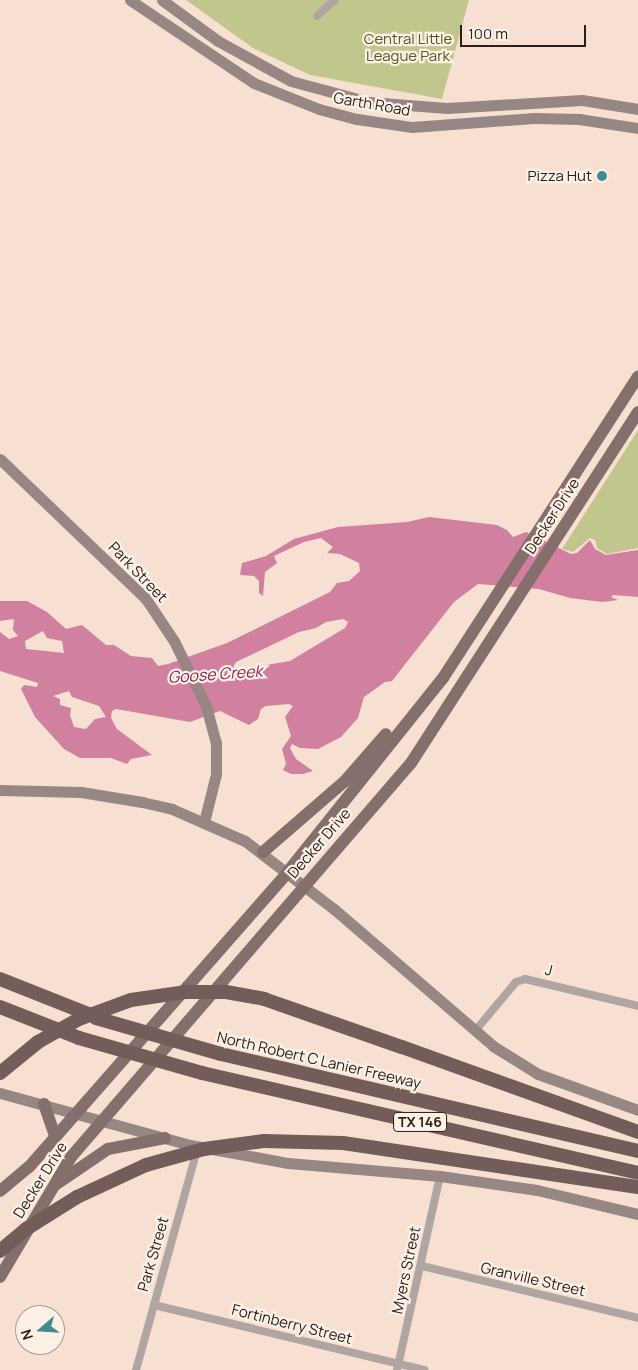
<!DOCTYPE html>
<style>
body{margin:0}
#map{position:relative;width:638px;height:1370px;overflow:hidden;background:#f7e0d2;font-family:Manrope,sans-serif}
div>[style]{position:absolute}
.green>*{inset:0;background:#c1c68d}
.water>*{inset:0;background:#d1819f}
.street>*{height:8px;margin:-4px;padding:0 4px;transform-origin:4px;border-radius:4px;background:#b1a5a4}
.secondary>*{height:11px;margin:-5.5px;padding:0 5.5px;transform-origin:5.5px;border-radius:5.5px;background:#978684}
.primary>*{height:12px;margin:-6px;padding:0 6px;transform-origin:6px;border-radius:6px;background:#846f6d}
.highway>*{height:14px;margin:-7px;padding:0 7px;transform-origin:7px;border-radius:7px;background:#745c5a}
.highway-bridge>*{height:14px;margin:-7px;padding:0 7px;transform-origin:7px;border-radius:7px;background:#745c5a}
.dots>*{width:14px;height:14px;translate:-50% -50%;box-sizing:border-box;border:2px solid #fdf0e7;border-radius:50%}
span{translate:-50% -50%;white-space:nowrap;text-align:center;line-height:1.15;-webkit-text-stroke:4.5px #fdf0e7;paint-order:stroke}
.shield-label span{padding:1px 4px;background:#fdf0e7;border:1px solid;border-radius:4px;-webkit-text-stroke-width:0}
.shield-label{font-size:14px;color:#271f1a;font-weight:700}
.park-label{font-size:15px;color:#55591d}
.street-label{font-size:15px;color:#271f1a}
.poi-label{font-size:15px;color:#271f1a}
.right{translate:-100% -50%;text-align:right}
.water-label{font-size:16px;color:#852753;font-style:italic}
.north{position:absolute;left:15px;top:1305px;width:50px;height:50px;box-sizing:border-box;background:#fdf0e7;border:1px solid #a79c95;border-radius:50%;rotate:251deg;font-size:14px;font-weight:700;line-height:20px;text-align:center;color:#271f1a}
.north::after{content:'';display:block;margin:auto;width:18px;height:22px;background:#438b8e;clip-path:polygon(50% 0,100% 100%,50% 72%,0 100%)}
.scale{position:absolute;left:460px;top:25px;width:126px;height:22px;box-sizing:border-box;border:2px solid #271f1a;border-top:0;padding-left:6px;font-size:15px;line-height:18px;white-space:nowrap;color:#271f1a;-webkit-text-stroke:4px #fdf0e7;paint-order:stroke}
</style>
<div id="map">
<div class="green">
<div style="clip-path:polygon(186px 0,469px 0,442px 99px,310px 75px,253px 48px)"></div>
<div style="clip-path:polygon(638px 430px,638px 548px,607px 554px,597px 548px,595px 540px,590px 538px,573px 552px,562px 549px)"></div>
</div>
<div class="water">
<div style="clip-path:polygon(evenodd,429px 517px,497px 525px,507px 530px,513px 537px,526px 532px,571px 554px,577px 553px,590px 540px,595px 549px,606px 555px,638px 550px,638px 597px,613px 595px,611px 597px,618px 600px,602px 602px,570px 598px,539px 589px,478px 584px,454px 602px,392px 681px,385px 682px,364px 697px,358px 718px,341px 737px,318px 749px,300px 748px,292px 744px,290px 748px,296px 759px,313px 771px,303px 774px,291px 774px,283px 770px,286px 764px,282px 749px,291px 736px,285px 717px,293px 706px,289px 704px,266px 706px,261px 709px,258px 719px,249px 725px,220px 711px,190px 722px,116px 709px,112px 711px,111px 718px,117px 729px,152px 755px,131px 759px,127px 764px,111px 758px,80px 758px,64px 749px,35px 717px,21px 689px,24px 685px,37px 687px,38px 683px,0 671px,0 632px,9px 639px,18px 636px,13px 630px,14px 619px,0 621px,0 601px,27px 601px,47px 612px,66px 629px,82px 625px,106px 645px,114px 645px,131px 656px,152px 658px,158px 666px,168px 664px,227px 643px,330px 592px,337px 583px,349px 581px,360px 571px,359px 563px,340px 554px,327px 553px,333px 547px,321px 538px,304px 542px,274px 556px,277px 563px,265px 572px,263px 596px,259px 593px,259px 581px,254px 576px,240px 575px,242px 563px,266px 556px,294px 539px,338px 527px,407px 522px,429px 517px,343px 619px,348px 622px,345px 628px,290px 661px,236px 670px,233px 667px,236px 662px,299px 632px,316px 628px,326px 622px,343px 619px,429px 517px,43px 631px,47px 638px,62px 641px,64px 653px,26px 649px,25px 641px,43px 631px,429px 517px,69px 691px,72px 697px,99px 706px,106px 717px,95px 719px,86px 729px,74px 727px,70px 715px,71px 708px,60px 705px,60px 699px,53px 696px,69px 691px)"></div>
</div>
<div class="street">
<div style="left:317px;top:16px;width:24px;rotate:-42deg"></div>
<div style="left:475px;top:1031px;width:64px;rotate:-50.1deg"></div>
<div style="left:516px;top:982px;width:9px;rotate:-18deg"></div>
<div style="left:525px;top:979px;width:116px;rotate:13.4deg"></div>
<div style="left:422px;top:1266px;width:222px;rotate:13.5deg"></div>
<div style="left:154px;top:1305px;width:278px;rotate:13.5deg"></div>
<div style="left:136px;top:1370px;width:228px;rotate:-74.5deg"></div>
<div style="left:397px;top:1370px;width:199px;rotate:-77.5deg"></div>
</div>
<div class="secondary">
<div style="left:130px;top:0;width:149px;rotate:33.8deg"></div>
<div style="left:254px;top:83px;width:70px;rotate:21.8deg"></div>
<div style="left:319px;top:109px;width:39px;rotate:15deg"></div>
<div style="left:357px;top:119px;width:56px;rotate:8.3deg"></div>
<div style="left:412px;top:127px;width:122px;rotate:-4.2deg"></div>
<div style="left:534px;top:118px;width:45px;rotate:1.3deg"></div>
<div style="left:579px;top:119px;width:60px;rotate:8.7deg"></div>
<div style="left:162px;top:0;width:69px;rotate:36.2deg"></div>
<div style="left:218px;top:41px;width:83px;rotate:28.7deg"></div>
<div style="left:291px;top:81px;width:81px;rotate:15.1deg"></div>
<div style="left:369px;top:102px;width:78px;rotate:4.4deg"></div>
<div style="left:447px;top:108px;width:135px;rotate:-3.4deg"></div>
<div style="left:582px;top:100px;width:57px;rotate:9.1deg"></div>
<div style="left:0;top:459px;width:202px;rotate:43.8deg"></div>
<div style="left:146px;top:599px;width:50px;rotate:56.3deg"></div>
<div style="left:174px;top:641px;width:72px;rotate:63.8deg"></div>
<div style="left:206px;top:706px;width:38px;rotate:75deg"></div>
<div style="left:216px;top:743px;width:31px;rotate:90deg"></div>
<div style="left:216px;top:774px;width:49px;rotate:104deg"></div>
<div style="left:0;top:790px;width:81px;rotate:1.4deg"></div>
<div style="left:81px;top:792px;width:62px;rotate:9.3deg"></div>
<div style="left:142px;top:802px;width:31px;rotate:13deg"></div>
<div style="left:172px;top:809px;width:80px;rotate:23.7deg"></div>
<div style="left:245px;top:841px;width:112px;rotate:37.4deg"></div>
<div style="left:334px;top:909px;width:210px;rotate:40.7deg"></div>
<div style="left:493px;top:1046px;width:53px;rotate:31.9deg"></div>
<div style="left:538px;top:1074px;width:106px;rotate:19.8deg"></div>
<div style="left:0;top:1093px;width:197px;rotate:15.3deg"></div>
<div style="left:190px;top:1145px;width:100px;rotate:10.4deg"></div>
<div style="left:288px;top:1163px;width:153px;rotate:4.9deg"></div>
<div style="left:440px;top:1176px;width:98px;rotate:8.2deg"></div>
<div style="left:537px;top:1190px;width:104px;rotate:13.4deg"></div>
</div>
<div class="primary">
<div style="left:263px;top:852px;width:108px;rotate:-40.9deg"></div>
<div style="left:345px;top:781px;width:62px;rotate:-48.9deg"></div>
<div style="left:44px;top:1104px;width:34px;rotate:71deg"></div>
<div style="left:55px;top:1185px;width:64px;rotate:-34.2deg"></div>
<div style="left:108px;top:1149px;width:58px;rotate:-10.9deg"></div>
<div style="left:0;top:1191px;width:38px;rotate:-40deg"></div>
<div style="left:29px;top:1167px;width:390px;rotate:-48.7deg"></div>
<div style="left:286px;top:874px;width:251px;rotate:-51.3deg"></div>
<div style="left:443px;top:678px;width:359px;rotate:-57.1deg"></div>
<div style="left:0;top:1277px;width:139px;rotate:-59.4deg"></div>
<div style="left:71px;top:1157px;width:520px;rotate:-49.21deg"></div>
<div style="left:411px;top:763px;width:418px;rotate:-57.1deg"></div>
</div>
<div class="highway">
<div style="left:0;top:979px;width:103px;rotate:21.6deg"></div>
<div style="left:0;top:1007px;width:85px;rotate:21.4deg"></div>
<div style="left:402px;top:1047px;width:251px;rotate:19.8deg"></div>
<div style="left:221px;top:1054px;width:428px;rotate:13.1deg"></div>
<div style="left:202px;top:1073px;width:447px;rotate:12.9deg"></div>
<div style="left:343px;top:1143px;width:298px;rotate:8.5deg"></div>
</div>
<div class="highway-bridge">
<div style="left:96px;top:1018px;width:130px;rotate:16.1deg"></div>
<div style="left:79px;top:1038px;width:128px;rotate:15.9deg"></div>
<div style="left:0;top:1073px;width:49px;rotate:-39.2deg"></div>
<div style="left:38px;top:1042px;width:47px;rotate:-29.3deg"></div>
<div style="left:79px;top:1019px;width:55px;rotate:-20.1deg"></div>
<div style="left:131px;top:1000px;width:56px;rotate:-8.3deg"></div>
<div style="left:186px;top:992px;width:40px"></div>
<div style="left:226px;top:992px;width:39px;rotate:10deg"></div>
<div style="left:264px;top:999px;width:146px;rotate:19.2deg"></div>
<div style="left:0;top:1251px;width:34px;rotate:-40deg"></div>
<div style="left:26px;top:1229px;width:60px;rotate:-32.1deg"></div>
<div style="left:77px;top:1197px;width:76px;rotate:-24.9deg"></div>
<div style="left:146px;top:1165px;width:60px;rotate:-15.4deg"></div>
<div style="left:204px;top:1149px;width:61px;rotate:-7.6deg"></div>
<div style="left:264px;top:1141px;width:79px;rotate:1.5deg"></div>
</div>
<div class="dots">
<div style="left:602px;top:176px;background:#438b8e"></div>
</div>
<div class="shield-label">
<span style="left:420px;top:1122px">TX 146</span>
</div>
<div class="park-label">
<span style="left:408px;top:47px">Central Little<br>League Park</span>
</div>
<div class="street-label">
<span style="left:372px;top:104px;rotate:10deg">Garth Road</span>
<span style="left:552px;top:516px;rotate:-57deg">Decker Drive</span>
<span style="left:138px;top:572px;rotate:46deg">Park Street</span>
<span style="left:319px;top:843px;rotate:-49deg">Decker Drive</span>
<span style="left:549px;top:970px;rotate:14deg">J</span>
<span style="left:319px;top:1060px;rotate:13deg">North Robert C Lanier Freeway</span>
<span style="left:40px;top:1180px;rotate:-58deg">Decker Drive</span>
<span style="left:153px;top:1254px;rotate:-74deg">Park Street</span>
<span style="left:406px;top:1270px;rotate:-78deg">Myers Street</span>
<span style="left:533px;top:1279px;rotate:13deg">Granville Street</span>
<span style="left:292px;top:1324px;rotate:14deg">Fortinberry Street</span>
</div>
<div class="poi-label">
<span class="right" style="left:592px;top:176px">Pizza Hut</span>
</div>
<div class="water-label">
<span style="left:215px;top:674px;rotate:-4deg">Goose Creek</span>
</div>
<div class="north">N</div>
<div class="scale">100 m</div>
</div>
